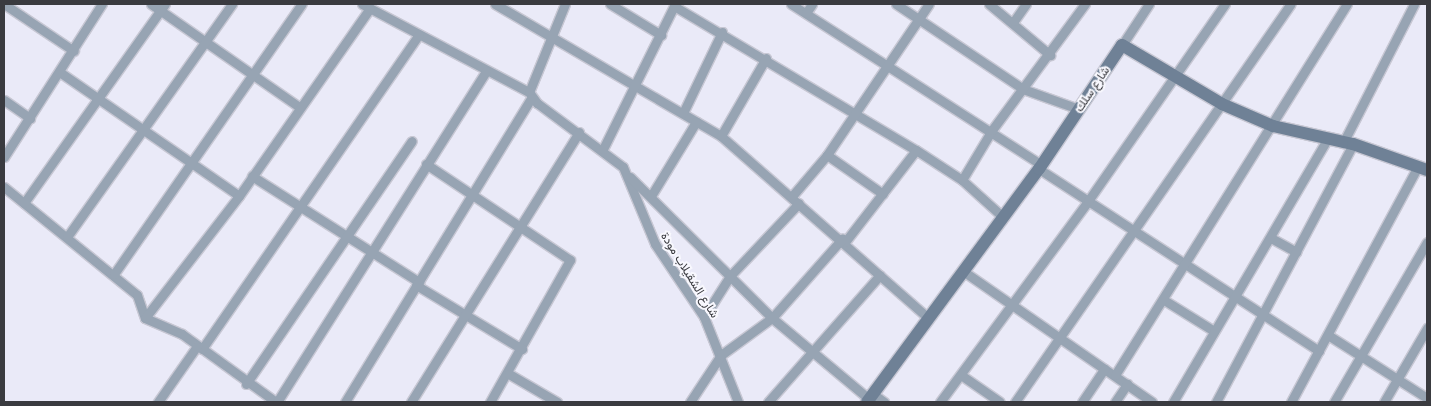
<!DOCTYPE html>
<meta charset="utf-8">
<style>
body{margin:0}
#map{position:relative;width:1431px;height:406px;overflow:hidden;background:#eaeaf8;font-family:"PT Sans",Vazirmatn,sans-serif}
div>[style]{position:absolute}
.roads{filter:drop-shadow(1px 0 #c7c7d3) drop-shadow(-1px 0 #c7c7d3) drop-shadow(0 1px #c7c7d3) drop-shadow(0 -1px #c7c7d3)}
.street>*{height:9px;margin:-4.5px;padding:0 4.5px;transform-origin:4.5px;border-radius:4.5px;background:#97a4b3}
.secondary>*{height:12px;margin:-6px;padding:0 6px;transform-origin:6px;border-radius:6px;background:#6f8196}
span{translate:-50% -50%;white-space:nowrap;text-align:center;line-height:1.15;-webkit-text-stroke:4px #f8f8fe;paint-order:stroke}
.street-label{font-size:12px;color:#3a3b40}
.frame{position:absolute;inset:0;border:5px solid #3a3b40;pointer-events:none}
</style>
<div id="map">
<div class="roads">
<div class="street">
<div style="left:4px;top:4px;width:84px;rotate:33.9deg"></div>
<div style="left:151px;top:4px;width:179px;rotate:34.8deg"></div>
<div style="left:362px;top:4px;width:189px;rotate:27.8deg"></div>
<div style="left:495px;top:4px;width:262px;rotate:30.3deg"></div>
<div style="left:721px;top:136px;width:276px;rotate:41.3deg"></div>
<div style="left:565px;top:4px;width:95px;rotate:112.2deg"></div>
<div style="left:529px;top:92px;width:14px;rotate:54deg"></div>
<div style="left:537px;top:103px;width:107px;rotate:36.7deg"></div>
<div style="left:623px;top:167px;width:83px;rotate:67.4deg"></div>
<div style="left:655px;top:244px;width:88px;rotate:56.1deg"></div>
<div style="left:704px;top:317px;width:92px;rotate:68.2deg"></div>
<div style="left:610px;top:4px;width:60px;rotate:31.3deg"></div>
<div style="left:791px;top:4px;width:298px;rotate:32.7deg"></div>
<div style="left:896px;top:4px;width:153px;rotate:33.8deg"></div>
<div style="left:1023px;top:89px;width:59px;rotate:19.7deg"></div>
<div style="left:989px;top:4px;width:80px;rotate:39.9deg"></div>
<div style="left:674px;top:6px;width:282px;rotate:30.8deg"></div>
<div style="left:916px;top:150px;width:55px;rotate:33.1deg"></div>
<div style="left:962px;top:180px;width:55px;rotate:42.1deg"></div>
<div style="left:806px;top:13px;width:11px;rotate:-56deg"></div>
<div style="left:1014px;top:21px;width:21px;rotate:-55deg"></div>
<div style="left:1122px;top:45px;width:49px;rotate:-56.6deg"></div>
<div style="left:61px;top:73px;width:216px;rotate:34.6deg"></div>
<div style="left:4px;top:100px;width:32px;rotate:35deg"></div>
<div style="left:683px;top:113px;width:90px;rotate:-64.3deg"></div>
<div style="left:721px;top:136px;width:90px;rotate:-60deg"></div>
<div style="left:1343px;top:143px;width:156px;rotate:-62.9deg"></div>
<div style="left:603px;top:149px;width:162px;rotate:-63.6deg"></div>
<div style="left:827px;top:155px;width:68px;rotate:34.9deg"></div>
<div style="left:4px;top:157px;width:182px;rotate:-57.4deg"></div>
<div style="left:426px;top:164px;width:173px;rotate:33.7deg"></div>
<div style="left:570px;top:260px;width:163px;rotate:119.4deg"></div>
<div style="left:1039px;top:169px;width:334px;rotate:33deg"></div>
<div style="left:252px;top:176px;width:198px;rotate:32.4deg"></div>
<div style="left:630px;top:177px;width:200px;rotate:44.8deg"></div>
<div style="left:772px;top:318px;width:126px;rotate:39.9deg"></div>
<div style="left:962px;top:180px;width:58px;rotate:-59deg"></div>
<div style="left:992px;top:130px;width:157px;rotate:-53.6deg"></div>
<div style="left:4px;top:187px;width:171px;rotate:39.1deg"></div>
<div style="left:137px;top:295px;width:24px;rotate:71deg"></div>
<div style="left:145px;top:318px;width:40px;rotate:23.4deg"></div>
<div style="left:182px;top:334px;width:116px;rotate:35.9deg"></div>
<div style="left:793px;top:195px;width:52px;rotate:-49.6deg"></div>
<div style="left:827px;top:155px;width:182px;rotate:-56deg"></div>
<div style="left:651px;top:196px;width:87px;rotate:-58.7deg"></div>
<div style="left:24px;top:203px;width:244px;rotate:-54.7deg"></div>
<div style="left:67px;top:237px;width:286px;rotate:-54.7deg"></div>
<div style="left:1271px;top:238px;width:29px;rotate:29deg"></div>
<div style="left:845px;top:242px;width:116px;rotate:-52.3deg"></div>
<div style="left:963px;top:271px;width:230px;rotate:34.7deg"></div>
<div style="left:114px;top:274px;width:329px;rotate:-55.2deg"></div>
<div style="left:416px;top:285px;width:124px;rotate:31.1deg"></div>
<div style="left:1164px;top:300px;width:59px;rotate:31.8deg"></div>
<div style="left:704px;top:317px;width:49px;rotate:-57.6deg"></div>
<div style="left:730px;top:276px;width:100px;rotate:-46.6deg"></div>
<div style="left:145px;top:318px;width:154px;rotate:-52.4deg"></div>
<div style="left:239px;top:196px;width:229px;rotate:-55.1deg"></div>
<div style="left:1328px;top:335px;width:117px;rotate:32.5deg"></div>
<div style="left:202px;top:349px;width:382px;rotate:-55.4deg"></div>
<div style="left:509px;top:374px;width:56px;rotate:30.3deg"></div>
<div style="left:961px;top:375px;width:47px;rotate:34.7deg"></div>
<div style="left:1115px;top:375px;width:438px;rotate:-58deg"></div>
<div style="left:246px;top:384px;width:294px;rotate:-55.7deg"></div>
<div style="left:873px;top:394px;width:14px;rotate:36deg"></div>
<div style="left:158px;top:402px;width:68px;rotate:-55.1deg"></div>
<div style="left:277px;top:402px;width:391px;rotate:-57.7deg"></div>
<div style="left:345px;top:402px;width:356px;rotate:-58.5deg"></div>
<div style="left:411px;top:402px;width:318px;rotate:-58.1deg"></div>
<div style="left:690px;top:402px;width:56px;rotate:-56.6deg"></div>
<div style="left:721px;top:355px;width:63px;rotate:-36deg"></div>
<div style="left:772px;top:318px;width:106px;rotate:-48.5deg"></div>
<div style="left:768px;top:402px;width:169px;rotate:-48.6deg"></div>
<div style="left:940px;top:402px;width:250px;rotate:-53.6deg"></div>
<div style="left:1088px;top:201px;width:240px;rotate:-55.2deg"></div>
<div style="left:1015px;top:402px;width:484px;rotate:-55.3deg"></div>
<div style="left:1082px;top:402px;width:40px;rotate:-56deg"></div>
<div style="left:1115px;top:402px;width:22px;rotate:-56deg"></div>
<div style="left:1173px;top:402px;width:303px;rotate:-59.6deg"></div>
<div style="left:1216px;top:402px;width:292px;rotate:-62deg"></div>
<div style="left:1291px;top:402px;width:268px;rotate:-61.7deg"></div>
<div style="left:1334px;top:402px;width:185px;rotate:-59.8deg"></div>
<div style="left:1384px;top:402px;width:86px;rotate:-59.8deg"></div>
</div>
<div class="secondary">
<div style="left:867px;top:402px;width:290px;rotate:-53.6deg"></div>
<div style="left:1039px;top:169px;width:149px;rotate:-56.2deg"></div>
<div style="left:1122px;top:45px;width:116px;rotate:30.5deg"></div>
<div style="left:1222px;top:104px;width:56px;rotate:23.3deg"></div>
<div style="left:1273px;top:126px;width:82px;rotate:12.7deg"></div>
<div style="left:1353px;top:144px;width:78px;rotate:19.4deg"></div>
</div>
</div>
<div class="street-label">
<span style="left:1092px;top:89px;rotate:-56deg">شارع سلك</span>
<span style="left:690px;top:275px;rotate:58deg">شارع الشقيلاب مودة</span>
</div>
<div class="frame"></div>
</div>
